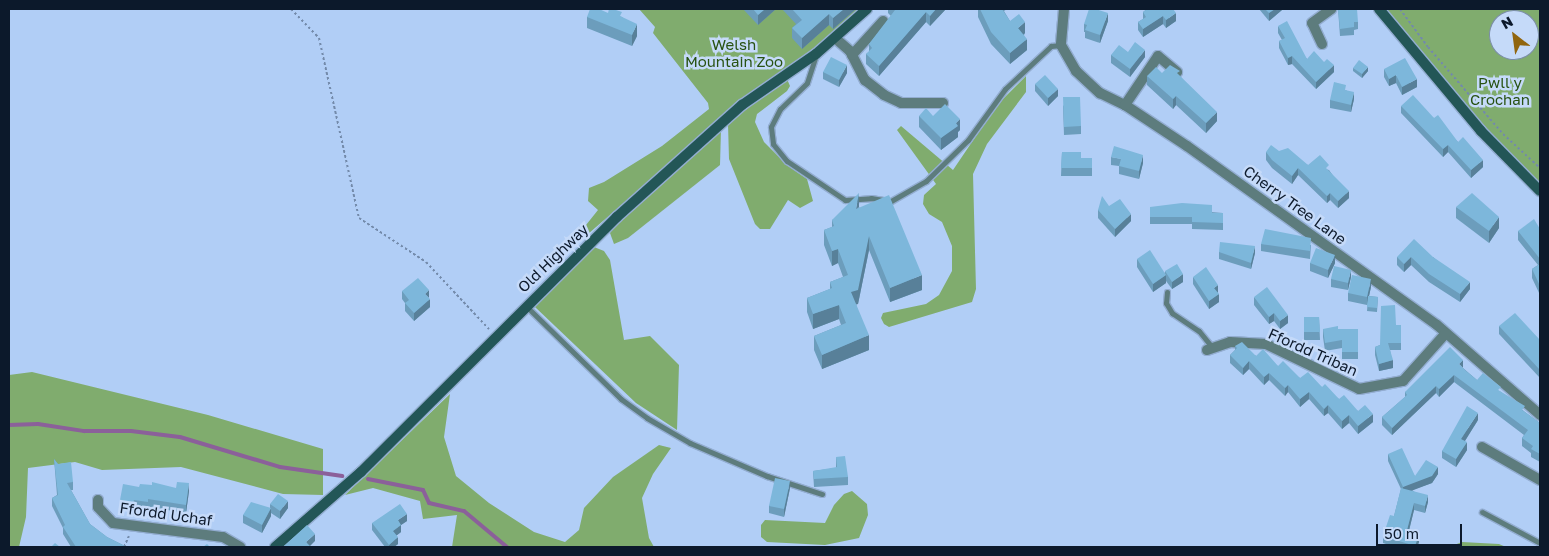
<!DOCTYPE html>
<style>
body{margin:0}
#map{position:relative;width:1549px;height:556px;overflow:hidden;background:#b1cef6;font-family:"Golos Text",sans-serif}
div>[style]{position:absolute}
.green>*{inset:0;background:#80ac6e}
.stream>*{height:4px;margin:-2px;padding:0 2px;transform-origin:2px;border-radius:2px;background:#8b609a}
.path>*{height:2px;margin-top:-1px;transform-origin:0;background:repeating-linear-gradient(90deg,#738aaa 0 2.5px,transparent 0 5px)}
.roads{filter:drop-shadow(1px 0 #93add1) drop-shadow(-1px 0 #93add1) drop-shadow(0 1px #93add1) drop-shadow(0 -1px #93add1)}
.lane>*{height:5px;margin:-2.5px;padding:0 2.5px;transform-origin:2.5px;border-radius:2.5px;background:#5d7c7d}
.street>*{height:10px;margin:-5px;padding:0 5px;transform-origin:5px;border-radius:5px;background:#5d7c7d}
.secondary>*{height:10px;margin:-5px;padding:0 5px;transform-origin:5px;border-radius:5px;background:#235657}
.wall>*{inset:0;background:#6c9dbc}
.shaded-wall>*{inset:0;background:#588099}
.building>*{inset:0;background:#7db7db}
span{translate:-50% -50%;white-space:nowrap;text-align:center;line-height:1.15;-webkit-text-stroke:5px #c5daf9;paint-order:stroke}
.park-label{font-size:15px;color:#285212}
.street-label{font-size:15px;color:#0c192b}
.frame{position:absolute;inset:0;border:10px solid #0c192b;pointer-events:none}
.north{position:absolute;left:1489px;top:10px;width:50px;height:50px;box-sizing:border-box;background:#c5daf9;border:1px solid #7b8da7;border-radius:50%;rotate:330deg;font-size:14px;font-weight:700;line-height:20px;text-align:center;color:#0c192b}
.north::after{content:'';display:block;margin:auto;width:18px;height:22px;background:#91650f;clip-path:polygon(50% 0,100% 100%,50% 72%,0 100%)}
.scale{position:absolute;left:1376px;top:524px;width:86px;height:22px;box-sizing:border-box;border:2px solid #0c192b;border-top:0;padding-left:6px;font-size:15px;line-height:18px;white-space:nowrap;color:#0c192b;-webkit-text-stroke:4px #c5daf9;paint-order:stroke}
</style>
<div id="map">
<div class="green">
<div style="clip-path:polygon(639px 9px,860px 9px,816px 52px,743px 99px,580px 241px,578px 235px,598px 210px,588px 201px,589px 188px,604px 182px,662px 146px,709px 109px,708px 103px,653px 33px,655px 27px)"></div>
<div style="clip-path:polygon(evenodd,1379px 9px,1540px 9px,1540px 191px,1379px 9px,1499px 20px,1529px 20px,1529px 50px,1499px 50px,1499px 20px)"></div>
<div style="clip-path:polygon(1026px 76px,1026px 92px,987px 144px,973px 174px,976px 289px,972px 302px,889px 327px,884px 324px,881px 318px,883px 313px,926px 304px,939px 295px,952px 271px,952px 246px,942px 222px,929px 214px,923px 204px,924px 195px,936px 184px,897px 130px,901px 126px,953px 170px,997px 105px)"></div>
<div style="clip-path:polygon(787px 79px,790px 86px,787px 91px,757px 114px,755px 122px,764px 142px,787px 165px,807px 179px,813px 201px,800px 208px,788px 200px,770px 229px,760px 229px,755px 224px,729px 159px,728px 124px,730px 119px)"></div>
<div style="clip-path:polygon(721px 129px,720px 165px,628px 238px,614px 244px,610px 233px,613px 226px)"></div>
<div style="clip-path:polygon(594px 247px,604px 251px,610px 260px,624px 340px,650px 336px,679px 365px,677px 430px,636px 403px,535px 307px)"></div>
<div style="clip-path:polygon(32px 372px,208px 415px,323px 449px,323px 495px,283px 494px,181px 467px,102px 470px,75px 462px,28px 468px,26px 517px,19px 547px,9px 547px,9px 375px)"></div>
<div style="clip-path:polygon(450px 394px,444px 437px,456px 476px,489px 503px,534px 532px,565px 542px,579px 530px,584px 508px,613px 477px,659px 445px,671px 448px,653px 474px,642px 498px,649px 538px,654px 547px,452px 547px,457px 515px,423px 519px,420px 501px,373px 488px,345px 495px)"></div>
<div style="clip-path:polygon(852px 491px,867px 504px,868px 515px,859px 538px,825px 545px,767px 542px,761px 537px,761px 525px,765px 520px,825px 523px,834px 505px,844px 494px)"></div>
<div style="clip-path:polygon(1462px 542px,1499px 544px,1506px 547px,1449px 547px)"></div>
</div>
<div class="stream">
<div style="left:9px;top:425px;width:29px;rotate:-2deg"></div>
<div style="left:38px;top:424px;width:47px;rotate:8.7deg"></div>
<div style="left:84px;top:431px;width:47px"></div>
<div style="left:131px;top:431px;width:49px;rotate:7deg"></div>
<div style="left:180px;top:437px;width:104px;rotate:16.7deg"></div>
<div style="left:280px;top:467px;width:63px;rotate:8.3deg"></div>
<div style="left:368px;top:479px;width:56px;rotate:11.3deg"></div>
<div style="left:423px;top:490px;width:14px;rotate:65deg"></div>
<div style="left:429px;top:503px;width:36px;rotate:13deg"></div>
<div style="left:464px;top:511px;width:56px;rotate:39.9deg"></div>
</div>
<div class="path">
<div style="left:291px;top:9px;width:40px;rotate:46deg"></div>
<div style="left:319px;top:38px;width:184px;rotate:77.5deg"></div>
<div style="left:359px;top:218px;width:80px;rotate:33.3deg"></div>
<div style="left:426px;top:262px;width:92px;rotate:46.8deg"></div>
<div style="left:1400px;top:9px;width:47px;rotate:53.6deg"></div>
<div style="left:1428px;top:47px;width:115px;rotate:49.2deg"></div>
<div style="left:1503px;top:134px;width:50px;rotate:42.6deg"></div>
<div style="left:124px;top:547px;width:12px;rotate:-66deg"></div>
</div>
<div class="roads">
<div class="lane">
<div style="left:816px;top:55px;width:29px;rotate:108deg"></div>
<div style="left:807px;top:83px;width:37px;rotate:136deg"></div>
<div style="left:780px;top:109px;width:20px;rotate:117deg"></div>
<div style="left:771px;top:127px;width:17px;rotate:83deg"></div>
<div style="left:773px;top:144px;width:22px;rotate:51deg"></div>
<div style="left:787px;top:161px;width:70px;rotate:33.9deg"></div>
<div style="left:845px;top:200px;width:26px;rotate:-4deg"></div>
<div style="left:871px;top:198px;width:20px;rotate:9deg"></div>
<div style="left:891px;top:201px;width:40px;rotate:-29.7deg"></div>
<div style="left:926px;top:181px;width:59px;rotate:-44.3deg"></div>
<div style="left:968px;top:140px;width:63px;rotate:-54deg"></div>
<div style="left:1005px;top:89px;width:63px;rotate:-43.1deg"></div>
<div style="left:1051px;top:46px;width:10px;rotate:-6deg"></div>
<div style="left:1167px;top:292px;width:11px;rotate:95deg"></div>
<div style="left:1166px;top:303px;width:12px;rotate:59deg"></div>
<div style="left:1172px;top:313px;width:32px;rotate:34deg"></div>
<div style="left:1199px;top:331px;width:22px;rotate:51deg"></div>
<div style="left:526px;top:306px;width:133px;rotate:44.4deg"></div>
<div style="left:621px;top:399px;width:32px;rotate:36deg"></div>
<div style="left:647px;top:418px;width:50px;rotate:30.2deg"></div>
<div style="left:690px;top:443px;width:84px;rotate:23.2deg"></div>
<div style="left:767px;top:476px;width:58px;rotate:18.1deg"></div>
<div style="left:1482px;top:512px;width:66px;rotate:28.1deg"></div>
</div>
<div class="street">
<div style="left:1064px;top:9px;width:36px;rotate:95deg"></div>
<div style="left:1061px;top:45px;width:30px;rotate:60deg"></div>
<div style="left:1076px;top:71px;width:33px;rotate:43deg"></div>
<div style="left:1100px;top:93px;width:28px;rotate:26deg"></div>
<div style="left:1125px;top:105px;width:74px;rotate:33.5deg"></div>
<div style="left:1187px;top:146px;width:307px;rotate:35.6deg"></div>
<div style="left:1437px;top:325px;width:137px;rotate:41.1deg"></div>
<div style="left:835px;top:38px;width:20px;rotate:41deg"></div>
<div style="left:850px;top:51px;width:33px;rotate:63deg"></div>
<div style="left:865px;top:80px;width:24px;rotate:38deg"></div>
<div style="left:884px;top:95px;width:19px;rotate:25deg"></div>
<div style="left:901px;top:103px;width:42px"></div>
<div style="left:1322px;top:44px;width:23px;rotate:-115deg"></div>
<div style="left:1312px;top:23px;width:24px;rotate:-36deg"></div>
<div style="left:852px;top:55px;width:46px;rotate:-47.6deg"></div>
<div style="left:1125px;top:105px;width:59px;rotate:-56deg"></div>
<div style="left:1158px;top:56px;width:25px;rotate:40deg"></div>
<div style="left:1207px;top:350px;width:24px;rotate:-19deg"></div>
<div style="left:1230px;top:342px;width:36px;rotate:3deg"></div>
<div style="left:1266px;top:344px;width:103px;rotate:25.8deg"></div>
<div style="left:1359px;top:389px;width:45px;rotate:-10.3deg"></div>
<div style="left:1403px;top:381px;width:64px;rotate:-48.1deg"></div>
<div style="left:1482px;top:447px;width:67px;rotate:29.6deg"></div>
<div style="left:98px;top:500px;width:7px;rotate:90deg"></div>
<div style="left:98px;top:507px;width:22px;rotate:47deg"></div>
<div style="left:113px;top:523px;width:111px;rotate:7.3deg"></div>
<div style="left:223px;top:537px;width:20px;rotate:30deg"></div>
</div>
<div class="secondary">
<div style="left:1379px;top:9px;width:159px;rotate:50.1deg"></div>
<div style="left:1481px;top:131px;width:84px;rotate:45.5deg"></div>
<div style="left:275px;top:547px;width:114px;rotate:-41.1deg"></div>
<div style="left:361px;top:472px;width:361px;rotate:-44.9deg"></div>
<div style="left:617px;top:217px;width:168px;rotate:-41.9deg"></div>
<div style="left:742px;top:105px;width:90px;rotate:-34.6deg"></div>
<div style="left:816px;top:54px;width:68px;rotate:-41.4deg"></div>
</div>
</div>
<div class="wall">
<div style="clip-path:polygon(743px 9px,776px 9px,758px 25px)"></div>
<div style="clip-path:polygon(782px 9px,856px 9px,833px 29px,829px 25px,802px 49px,792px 38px,792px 28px,796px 24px)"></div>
<div style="clip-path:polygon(888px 9px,946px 9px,930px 26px,926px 22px,879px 76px,866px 64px,866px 54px,869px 52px,869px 44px,891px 16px,888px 13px)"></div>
<div style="clip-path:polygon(978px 9px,1007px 9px,1004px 11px,1010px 21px,1025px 33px,1024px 35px,1027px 50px,1010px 64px,991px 44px,978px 17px)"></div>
<div style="clip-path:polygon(1147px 9px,1176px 21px,1166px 28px,1163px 24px,1143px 37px,1138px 30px,1138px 22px,1143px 19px,1143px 12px)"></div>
<div style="clip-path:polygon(1259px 9px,1282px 9px,1282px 10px,1269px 21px)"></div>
<div style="clip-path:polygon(1338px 9px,1358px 22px,1358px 29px,1354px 30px,1354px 35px,1340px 36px)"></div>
<div style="clip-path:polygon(608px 13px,622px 17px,637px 36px,632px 46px,587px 28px,587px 17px)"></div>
<div style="clip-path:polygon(1108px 21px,1100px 43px,1085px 38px,1085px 32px,1084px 32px,1084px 24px)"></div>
<div style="clip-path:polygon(1278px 26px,1307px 59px,1334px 72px,1316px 89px,1292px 64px,1288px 65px,1279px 48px,1279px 41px,1282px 40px,1278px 33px)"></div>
<div style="clip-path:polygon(1128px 52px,1145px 57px,1130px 77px,1111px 63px,1111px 55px)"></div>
<div style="clip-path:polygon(1353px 68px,1368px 71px,1362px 78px,1353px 71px)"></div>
<div style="clip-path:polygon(1384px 69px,1417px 87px,1402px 95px,1396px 83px,1389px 86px,1384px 77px)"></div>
<div style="clip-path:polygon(823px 72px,847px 73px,839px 87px,823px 79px)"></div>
<div style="clip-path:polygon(1162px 73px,1180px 76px,1217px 121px,1206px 133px,1176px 105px,1173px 109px,1147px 85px,1147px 76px)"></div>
<div style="clip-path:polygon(1035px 84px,1058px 96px,1048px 106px,1035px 91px)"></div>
<div style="clip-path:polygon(1346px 90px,1354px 99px,1351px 112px,1330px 108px,1330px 100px)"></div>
<div style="clip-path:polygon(1063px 105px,1081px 126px,1081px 134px,1064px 135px)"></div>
<div style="clip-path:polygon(1401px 106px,1434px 118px,1483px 167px,1471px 178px,1448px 152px,1443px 157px,1401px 113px)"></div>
<div style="clip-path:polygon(919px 116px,933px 116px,960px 130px,958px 132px,958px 137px,941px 150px,919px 127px)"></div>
<div style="clip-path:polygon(1279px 151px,1308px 165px,1329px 170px,1349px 198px,1338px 208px,1330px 200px,1327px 203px,1298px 175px,1292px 184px,1272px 168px,1266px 160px,1266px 152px)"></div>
<div style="clip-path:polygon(1062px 152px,1081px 158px,1092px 158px,1092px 176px,1061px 176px)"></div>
<div style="clip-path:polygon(1111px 157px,1143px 163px,1139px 179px,1119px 174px,1119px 166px,1111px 165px)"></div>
<div style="clip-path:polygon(1109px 206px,1131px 221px,1115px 237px,1098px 218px,1098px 210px)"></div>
<div style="clip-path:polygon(859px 207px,922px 290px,890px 302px,869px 250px,858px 304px,856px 304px,869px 350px,822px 369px,814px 350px,814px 336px,841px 325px,839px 319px,813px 329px,807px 312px,807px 298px,830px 289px,830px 282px,843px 277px,838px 263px,832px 266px,824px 245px,824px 230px,832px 227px,832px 220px)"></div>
<div style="clip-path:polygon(1150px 207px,1223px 213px,1223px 230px,1192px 229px,1192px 224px,1150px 224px)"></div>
<div style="clip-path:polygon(1456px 207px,1499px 228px,1489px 243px,1456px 218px)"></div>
<div style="clip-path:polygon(1540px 229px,1540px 295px,1532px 278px,1532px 269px,1538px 265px,1518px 240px,1518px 231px)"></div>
<div style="clip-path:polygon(1261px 244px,1311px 245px,1310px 259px,1261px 251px)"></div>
<div style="clip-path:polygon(1219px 252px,1255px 253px,1251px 269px,1219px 259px)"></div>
<div style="clip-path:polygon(1397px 257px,1433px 257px,1470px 289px,1460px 302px,1429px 282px,1411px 265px,1404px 272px,1397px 265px)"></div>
<div style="clip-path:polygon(1137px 259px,1165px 273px,1165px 271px,1183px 282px,1172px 289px,1166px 281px,1166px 283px,1153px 292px,1137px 267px)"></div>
<div style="clip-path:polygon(1310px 263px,1335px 263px,1328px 278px,1310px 271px)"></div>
<div style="clip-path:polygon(1193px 277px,1218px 292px,1219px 302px,1209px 309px,1193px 284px)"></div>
<div style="clip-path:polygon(1351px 277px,1348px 290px,1331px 287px,1331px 279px)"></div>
<div style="clip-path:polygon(1371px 287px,1369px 296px,1378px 297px,1377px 312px,1367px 311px,1368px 298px,1367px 305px,1348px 301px,1348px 293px)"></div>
<div style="clip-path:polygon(402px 291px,428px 298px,430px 307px,414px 321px,405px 311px,405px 303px,402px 299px)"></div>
<div style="clip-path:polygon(1254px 297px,1288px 323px,1280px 329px,1274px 321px,1269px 324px,1254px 305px)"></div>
<div style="clip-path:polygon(1304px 317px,1319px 317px,1320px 340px,1304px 340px)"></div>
<div style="clip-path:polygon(1396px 325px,1401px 325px,1401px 350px,1390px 350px,1393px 368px,1379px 371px,1375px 355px,1375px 347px,1380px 345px)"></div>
<div style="clip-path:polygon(1499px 326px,1540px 340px,1540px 378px,1499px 334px)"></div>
<div style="clip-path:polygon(1323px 329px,1358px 329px,1358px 359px,1342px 359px,1342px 348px,1325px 351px,1323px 337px)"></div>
<div style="clip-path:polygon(1235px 346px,1278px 366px,1300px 378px,1322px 387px,1339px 399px,1358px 411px,1373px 422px,1358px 434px,1349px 423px,1342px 429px,1328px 413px,1324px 416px,1309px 399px,1300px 407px,1288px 392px,1285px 396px,1269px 380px,1264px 385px,1249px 369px,1243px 375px,1230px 363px,1230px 355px,1235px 350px)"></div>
<div style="clip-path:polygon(1463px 368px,1477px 380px,1501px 392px,1525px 412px,1540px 423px,1540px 462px,1531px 457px,1531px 453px,1522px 446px,1522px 438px,1524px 435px,1454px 382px,1439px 397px,1436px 393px,1392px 435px,1382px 425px,1382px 417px,1405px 397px,1405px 392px)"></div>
<div style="clip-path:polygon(1478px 420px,1465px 441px,1467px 450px,1456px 467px,1442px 458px,1442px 451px)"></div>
<div style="clip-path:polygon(1388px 454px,1415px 476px,1438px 474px,1432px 483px,1412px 490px,1428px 502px,1425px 513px,1414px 510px,1409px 531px,1419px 542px,1417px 547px,1395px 547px,1383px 543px,1383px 536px,1394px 516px,1401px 489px,1388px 461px)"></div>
<div style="clip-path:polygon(836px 457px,848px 477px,848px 485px,814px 487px,813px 471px,836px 468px)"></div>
<div style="clip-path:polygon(54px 459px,73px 482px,73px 490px,71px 490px,90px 524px,107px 537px,127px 547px,71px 547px,63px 534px,63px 528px,52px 506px,52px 498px,57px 495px)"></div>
<div style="clip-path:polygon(139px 487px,189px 491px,186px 513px,148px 507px,148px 510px,134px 508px,133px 511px,120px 508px,120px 500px)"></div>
<div style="clip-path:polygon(790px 488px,784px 517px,769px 513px,769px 506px)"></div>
<div style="clip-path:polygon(270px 504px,288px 508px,280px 519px,271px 513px,271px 516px,262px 533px,243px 523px,243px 515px,270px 508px)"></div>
<div style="clip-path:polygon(407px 521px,401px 525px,401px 532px,396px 536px,398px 544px,394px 547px,385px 547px,372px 530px,372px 523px)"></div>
</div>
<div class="shaded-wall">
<div style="clip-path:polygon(765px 9px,776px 9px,758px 25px,758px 15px)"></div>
<div style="clip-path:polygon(844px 9px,856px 9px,833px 29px,833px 18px)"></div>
<div style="clip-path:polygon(936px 9px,946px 9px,930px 26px,930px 16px)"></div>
<div style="clip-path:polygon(1275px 9px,1282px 9px,1282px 10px,1269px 21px,1269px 13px)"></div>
<div style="clip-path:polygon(926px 12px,926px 22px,879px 76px,879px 66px)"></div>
<div style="clip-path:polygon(1108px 13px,1108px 21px,1100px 43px,1100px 35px)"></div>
<div style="clip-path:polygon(1176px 13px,1176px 21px,1166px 28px,1166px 20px)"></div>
<div style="clip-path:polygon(829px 14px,829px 25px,802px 49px,802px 38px)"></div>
<div style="clip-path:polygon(1163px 16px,1163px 24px,1143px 37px,1143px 29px)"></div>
<div style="clip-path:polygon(1025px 22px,1025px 33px,1018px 39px,1018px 28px)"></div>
<div style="clip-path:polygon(637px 24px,637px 36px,632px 46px,632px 35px)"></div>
<div style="clip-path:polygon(1027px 39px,1027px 50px,1010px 64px,1010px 53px)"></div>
<div style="clip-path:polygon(1145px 50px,1145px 57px,1130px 77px,1130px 69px)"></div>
<div style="clip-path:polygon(1292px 56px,1292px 64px,1288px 65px,1288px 58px)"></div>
<div style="clip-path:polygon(847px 65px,847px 73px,839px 87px,839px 80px)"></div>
<div style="clip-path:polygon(1334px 65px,1334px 72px,1316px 89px,1316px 82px)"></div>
<div style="clip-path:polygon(1368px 67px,1368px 71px,1362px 78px,1362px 74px)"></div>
<div style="clip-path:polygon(1396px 75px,1396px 83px,1389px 86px,1389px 79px)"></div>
<div style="clip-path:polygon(1417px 79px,1417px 87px,1402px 95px,1402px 87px)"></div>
<div style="clip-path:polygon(1058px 89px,1058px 96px,1048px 106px,1048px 98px)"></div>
<div style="clip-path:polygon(1354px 92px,1354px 99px,1351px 112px,1351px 105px)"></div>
<div style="clip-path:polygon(1176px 96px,1176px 105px,1173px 109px,1173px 99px)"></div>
<div style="clip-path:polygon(1217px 112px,1217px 121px,1206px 133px,1206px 123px)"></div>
<div style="clip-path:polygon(960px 119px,960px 130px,958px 132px,958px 137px,941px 150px,941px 138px)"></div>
<div style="clip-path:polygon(1448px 145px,1448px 152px,1443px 157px,1443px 149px)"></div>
<div style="clip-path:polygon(1143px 155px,1143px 163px,1139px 179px,1139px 171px)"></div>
<div style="clip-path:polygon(1483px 160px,1483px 167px,1471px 178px,1471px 170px)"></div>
<div style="clip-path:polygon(1298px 168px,1298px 175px,1292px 184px,1292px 176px)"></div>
<div style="clip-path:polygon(1349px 191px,1349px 198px,1338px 208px,1338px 201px)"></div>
<div style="clip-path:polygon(859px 193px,859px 207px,856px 209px)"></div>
<div style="clip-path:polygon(1330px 193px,1330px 200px,1327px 203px,1327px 196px)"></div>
<div style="clip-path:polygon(1131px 214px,1131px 221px,1115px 237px,1115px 229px)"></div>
<div style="clip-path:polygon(1499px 217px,1499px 228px,1489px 243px,1489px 231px)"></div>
<div style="clip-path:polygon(869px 236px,869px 250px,858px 304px,851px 306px,851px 292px)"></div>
<div style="clip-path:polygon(1255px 246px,1255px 253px,1251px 269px,1251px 263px)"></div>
<div style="clip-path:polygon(838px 249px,838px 263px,832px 266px,832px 251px)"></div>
<div style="clip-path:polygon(1335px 255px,1335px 263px,1328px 278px,1328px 270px)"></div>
<div style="clip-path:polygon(1411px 257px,1411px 265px,1404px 272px,1404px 264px)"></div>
<div style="clip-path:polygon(1351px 270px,1351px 277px,1348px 290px,1348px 283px)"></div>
<div style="clip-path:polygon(1183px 274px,1183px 282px,1172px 289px,1172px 282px)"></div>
<div style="clip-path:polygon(922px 275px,922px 290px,890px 302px,890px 288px)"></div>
<div style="clip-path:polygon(1166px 275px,1166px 283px,1153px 292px,1153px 284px)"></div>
<div style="clip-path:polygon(1371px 279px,1371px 287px,1367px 305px,1367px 297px)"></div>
<div style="clip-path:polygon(1470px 282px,1470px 289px,1460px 302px,1460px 294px)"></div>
<div style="clip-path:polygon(1218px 285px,1218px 292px,1214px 295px,1214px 288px)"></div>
<div style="clip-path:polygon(429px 290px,429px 298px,425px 294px)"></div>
<div style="clip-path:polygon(1219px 294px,1219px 302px,1209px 309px,1209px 301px)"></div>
<div style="clip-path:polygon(430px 299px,430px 307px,414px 321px,414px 313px)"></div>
<div style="clip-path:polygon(839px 305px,839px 319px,813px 329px,813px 314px)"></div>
<div style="clip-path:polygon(1274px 313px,1274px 321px,1269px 324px,1269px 317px)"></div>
<div style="clip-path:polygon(1288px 315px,1288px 323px,1280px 329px,1280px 321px)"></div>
<div style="clip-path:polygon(869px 335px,869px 350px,822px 369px,822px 355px)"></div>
<div style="clip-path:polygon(1393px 360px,1393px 368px,1379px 371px,1379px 364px)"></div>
<div style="clip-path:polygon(1463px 360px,1463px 368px,1459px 364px)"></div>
<div style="clip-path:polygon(1249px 361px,1249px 369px,1243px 375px,1243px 368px)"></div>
<div style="clip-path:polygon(1269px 373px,1269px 380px,1264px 385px,1264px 377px)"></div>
<div style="clip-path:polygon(1454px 375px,1454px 382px,1439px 397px,1439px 389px)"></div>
<div style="clip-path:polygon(1288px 385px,1288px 392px,1285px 396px,1285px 388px)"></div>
<div style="clip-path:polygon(1436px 386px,1436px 393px,1392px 435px,1392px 428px)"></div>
<div style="clip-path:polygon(1309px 392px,1309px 399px,1300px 407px,1300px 399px)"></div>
<div style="clip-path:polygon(1328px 405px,1328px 413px,1324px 416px,1324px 409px)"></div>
<div style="clip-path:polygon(1478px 413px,1478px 420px,1461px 447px,1461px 439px)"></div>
<div style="clip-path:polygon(1373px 414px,1373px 422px,1358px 434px,1358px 426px)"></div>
<div style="clip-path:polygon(1349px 415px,1349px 423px,1342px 429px,1342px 421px)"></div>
<div style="clip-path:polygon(1467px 442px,1467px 450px,1456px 467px,1456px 459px)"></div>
<div style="clip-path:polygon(1438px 467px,1438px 474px,1432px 483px,1403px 494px,1403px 487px)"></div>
<div style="clip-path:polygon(790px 481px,790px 488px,784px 517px,784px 509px)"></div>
<div style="clip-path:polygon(189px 483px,189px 491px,186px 513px,186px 505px)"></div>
<div style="clip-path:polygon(1428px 495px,1428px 502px,1425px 513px,1425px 506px)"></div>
<div style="clip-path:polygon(288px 501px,288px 508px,280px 519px,280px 511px)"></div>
<div style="clip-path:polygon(1414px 503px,1414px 510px,1407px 538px,1407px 530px)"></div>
<div style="clip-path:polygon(271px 508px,271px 516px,262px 533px,262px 525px)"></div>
<div style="clip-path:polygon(407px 514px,407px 521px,398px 527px,398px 520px)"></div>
<div style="clip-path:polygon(401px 525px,401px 532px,393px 538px,393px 531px)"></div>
<div style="clip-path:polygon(315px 534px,315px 541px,309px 547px,306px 542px)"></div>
<div style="clip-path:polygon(1419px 534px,1419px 542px,1417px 547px,1415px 547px)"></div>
<div style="clip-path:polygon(398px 537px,398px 544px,394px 547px,389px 547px,389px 545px)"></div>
</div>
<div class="building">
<div style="clip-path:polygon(590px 9px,599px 9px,608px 13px,609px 9px,613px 9px,622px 12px,620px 16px,637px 24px,632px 35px,587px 17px)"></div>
<div style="clip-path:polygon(753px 9px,765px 9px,758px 15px)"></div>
<div style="clip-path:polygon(792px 9px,844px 9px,833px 18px,829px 14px,802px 38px,792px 28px,802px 20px)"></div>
<div style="clip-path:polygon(894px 9px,936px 9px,930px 16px,926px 12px,879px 66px,866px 54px,872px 48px,869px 44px,895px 10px)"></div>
<div style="clip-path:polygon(980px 9px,1002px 9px,1010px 21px,1019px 14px,1025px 22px,1018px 28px,1027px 39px,1010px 53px,991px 32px)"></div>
<div style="clip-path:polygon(1089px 9px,1095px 9px,1108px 13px,1100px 35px,1085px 30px,1087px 25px,1084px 24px)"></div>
<div style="clip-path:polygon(1147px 9px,1173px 9px,1176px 13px,1166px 20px,1163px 16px,1143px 29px,1138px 22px,1146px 17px,1143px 12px)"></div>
<div style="clip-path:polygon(1265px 9px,1275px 9px,1269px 13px)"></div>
<div style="clip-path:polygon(1338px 9px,1357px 9px,1358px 22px,1354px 22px,1354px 27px,1340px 29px)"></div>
<div style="clip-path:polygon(1287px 21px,1307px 59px,1314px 51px,1324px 62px,1327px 59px,1334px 65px,1316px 82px,1292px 56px,1288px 58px,1279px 41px,1285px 38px,1278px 26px)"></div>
<div style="clip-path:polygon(1135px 42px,1145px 50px,1130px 69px,1111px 55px,1119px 45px,1128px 52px)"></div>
<div style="clip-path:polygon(831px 57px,847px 65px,839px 80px,823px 72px)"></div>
<div style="clip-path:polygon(1405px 58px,1417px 79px,1402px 87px,1396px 75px,1389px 79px,1384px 69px)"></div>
<div style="clip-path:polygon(1359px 60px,1368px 67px,1362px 74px,1353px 68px)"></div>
<div style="clip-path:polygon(1170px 65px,1180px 71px,1177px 73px,1217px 112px,1206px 123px,1176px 96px,1173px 99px,1147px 76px,1156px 67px,1162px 73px)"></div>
<div style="clip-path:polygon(1045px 75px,1058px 89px,1048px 98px,1035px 84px)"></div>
<div style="clip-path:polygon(1334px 82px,1346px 85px,1345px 90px,1354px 92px,1351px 105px,1330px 100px)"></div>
<div style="clip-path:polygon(1413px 95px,1434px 118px,1438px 115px,1458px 142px,1463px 137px,1483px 160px,1471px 170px,1448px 145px,1443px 149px,1401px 106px)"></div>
<div style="clip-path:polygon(1063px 97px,1080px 97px,1081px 126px,1064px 127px)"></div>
<div style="clip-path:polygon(945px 104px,960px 119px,956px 123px,958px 126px,941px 138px,919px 116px,926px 108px,933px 116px)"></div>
<div style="clip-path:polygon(1271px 145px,1279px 151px,1288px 148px,1308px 165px,1320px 155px,1329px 165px,1326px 168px,1349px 191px,1338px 201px,1330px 193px,1327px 196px,1298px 168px,1292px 176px,1272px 160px,1266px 152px)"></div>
<div style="clip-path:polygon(1114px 146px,1143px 155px,1139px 171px,1119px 166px,1121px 159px,1111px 157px)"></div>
<div style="clip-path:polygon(1062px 152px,1081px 152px,1081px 158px,1092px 158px,1092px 168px,1061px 168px)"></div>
<div style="clip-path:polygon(859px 193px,856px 209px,889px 195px,922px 275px,890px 288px,869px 236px,858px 290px,851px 292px,869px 335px,822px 355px,814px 336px,846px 323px,839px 305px,813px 314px,807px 298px,832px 288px,830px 282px,848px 275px,838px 249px,832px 251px,824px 230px,834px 226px,832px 220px)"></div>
<div style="clip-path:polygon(1472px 193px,1499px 217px,1489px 231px,1456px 207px)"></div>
<div style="clip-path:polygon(1102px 196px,1109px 206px,1120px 199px,1131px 214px,1115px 229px,1098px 210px)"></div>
<div style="clip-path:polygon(1182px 203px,1212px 205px,1212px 213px,1223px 213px,1223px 223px,1192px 222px,1192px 217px,1150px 217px,1150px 207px)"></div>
<div style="clip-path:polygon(1534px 219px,1540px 229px,1540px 259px,1518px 231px)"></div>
<div style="clip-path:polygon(1265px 229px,1311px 238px,1310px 251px,1261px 244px)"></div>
<div style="clip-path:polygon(1414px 239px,1433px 257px,1470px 282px,1460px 294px,1429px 274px,1411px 257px,1404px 264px,1397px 257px)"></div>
<div style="clip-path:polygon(1220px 242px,1255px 246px,1251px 263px,1219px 252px)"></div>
<div style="clip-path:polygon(1316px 248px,1335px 255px,1328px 270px,1310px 263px)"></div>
<div style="clip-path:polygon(1150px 250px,1166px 275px,1153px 284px,1137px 259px)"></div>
<div style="clip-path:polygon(1177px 264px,1183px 274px,1172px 282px,1165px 271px)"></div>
<div style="clip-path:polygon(1540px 264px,1540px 286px,1532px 269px)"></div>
<div style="clip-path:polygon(1334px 266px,1351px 270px,1348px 283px,1331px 279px)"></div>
<div style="clip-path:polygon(1206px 267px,1218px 285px,1214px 288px,1219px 294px,1209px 301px,1193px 277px)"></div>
<div style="clip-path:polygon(1352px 275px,1371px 279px,1367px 297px,1348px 293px)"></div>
<div style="clip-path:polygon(418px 278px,429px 290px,425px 294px,430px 299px,414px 313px,405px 303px,409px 300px,402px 291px)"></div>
<div style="clip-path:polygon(1267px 287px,1288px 315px,1280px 321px,1274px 313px,1269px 317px,1254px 297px)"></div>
<div style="clip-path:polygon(1368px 296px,1378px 297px,1377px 308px,1367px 307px)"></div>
<div style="clip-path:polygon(1395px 305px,1396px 325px,1401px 325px,1401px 343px,1388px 343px,1393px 360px,1379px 364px,1375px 347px,1380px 345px,1381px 306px)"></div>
<div style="clip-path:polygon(1515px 313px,1540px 340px,1540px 370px,1499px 326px)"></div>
<div style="clip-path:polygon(1304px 317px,1319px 317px,1320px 332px,1304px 332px)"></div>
<div style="clip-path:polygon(1338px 326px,1338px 329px,1358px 329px,1358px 352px,1342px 352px,1342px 340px,1325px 343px,1323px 329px)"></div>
<div style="clip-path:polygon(1242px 342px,1256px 356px,1263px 349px,1278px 366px,1283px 361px,1300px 378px,1308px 372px,1322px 387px,1325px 384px,1339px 399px,1344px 395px,1358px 411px,1365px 405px,1373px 414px,1358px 426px,1349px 415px,1342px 421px,1328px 405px,1324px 409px,1309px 392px,1300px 399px,1288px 385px,1285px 388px,1269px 373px,1264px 377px,1249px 361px,1243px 368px,1230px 355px,1237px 348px,1235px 346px)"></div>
<div style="clip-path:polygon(1450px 347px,1463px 360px,1459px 364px,1466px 371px,1477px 380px,1483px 373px,1501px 387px,1498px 390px,1525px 406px,1522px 410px,1540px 423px,1540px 454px,1531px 449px,1533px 446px,1522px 438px,1528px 430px,1454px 375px,1439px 389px,1436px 386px,1392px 428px,1382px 417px,1407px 395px,1405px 392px)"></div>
<div style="clip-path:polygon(1467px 406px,1478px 413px,1461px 439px,1467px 442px,1456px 459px,1442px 451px)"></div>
<div style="clip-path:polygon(1402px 448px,1415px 476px,1426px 460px,1438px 467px,1432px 476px,1403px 487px,1388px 454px)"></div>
<div style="clip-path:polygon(845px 456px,848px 477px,814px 479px,813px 471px,837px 467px,836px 457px)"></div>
<div style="clip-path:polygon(54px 459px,58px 464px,71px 462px,73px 482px,67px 483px,90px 524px,107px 537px,127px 547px,76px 547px,63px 527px,65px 525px,52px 498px,58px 495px)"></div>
<div style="clip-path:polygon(775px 478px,790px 481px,784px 509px,769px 506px)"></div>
<div style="clip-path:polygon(152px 482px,176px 488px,177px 482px,189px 483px,186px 505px,148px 499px,148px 502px,134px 500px,133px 503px,120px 500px,123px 484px,139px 487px,140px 484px,152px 485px)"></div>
<div style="clip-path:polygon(1401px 488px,1428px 495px,1425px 506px,1414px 503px,1407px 530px,1419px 534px,1415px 546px,1383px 536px,1390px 515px,1394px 516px)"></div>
<div style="clip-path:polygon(278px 494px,288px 501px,280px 511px,270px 504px)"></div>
<div style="clip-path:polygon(251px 502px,271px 508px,262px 525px,243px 515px)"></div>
<div style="clip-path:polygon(400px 504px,407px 514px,398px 520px,401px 525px,393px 531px,398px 537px,389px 545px,372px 523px)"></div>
<div style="clip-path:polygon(307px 525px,315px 534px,306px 542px,311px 547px,283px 547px)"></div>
<div style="clip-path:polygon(55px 543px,60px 547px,51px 547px)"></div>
<div style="clip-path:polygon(207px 544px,210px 547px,203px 547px)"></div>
</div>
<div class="park-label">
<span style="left:734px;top:53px">Welsh<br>Mountain Zoo</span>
<span style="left:1500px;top:91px">Pwll y<br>Crochan</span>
</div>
<div class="street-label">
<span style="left:1295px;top:205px;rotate:36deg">Cherry Tree Lane</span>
<span style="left:553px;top:258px;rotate:-44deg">Old Highway</span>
<span style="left:1313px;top:352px;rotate:24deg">Ffordd Triban</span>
<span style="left:166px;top:514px;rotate:8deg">Ffordd Uchaf</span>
</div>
<div class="frame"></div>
<div class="north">N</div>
<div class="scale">50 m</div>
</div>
